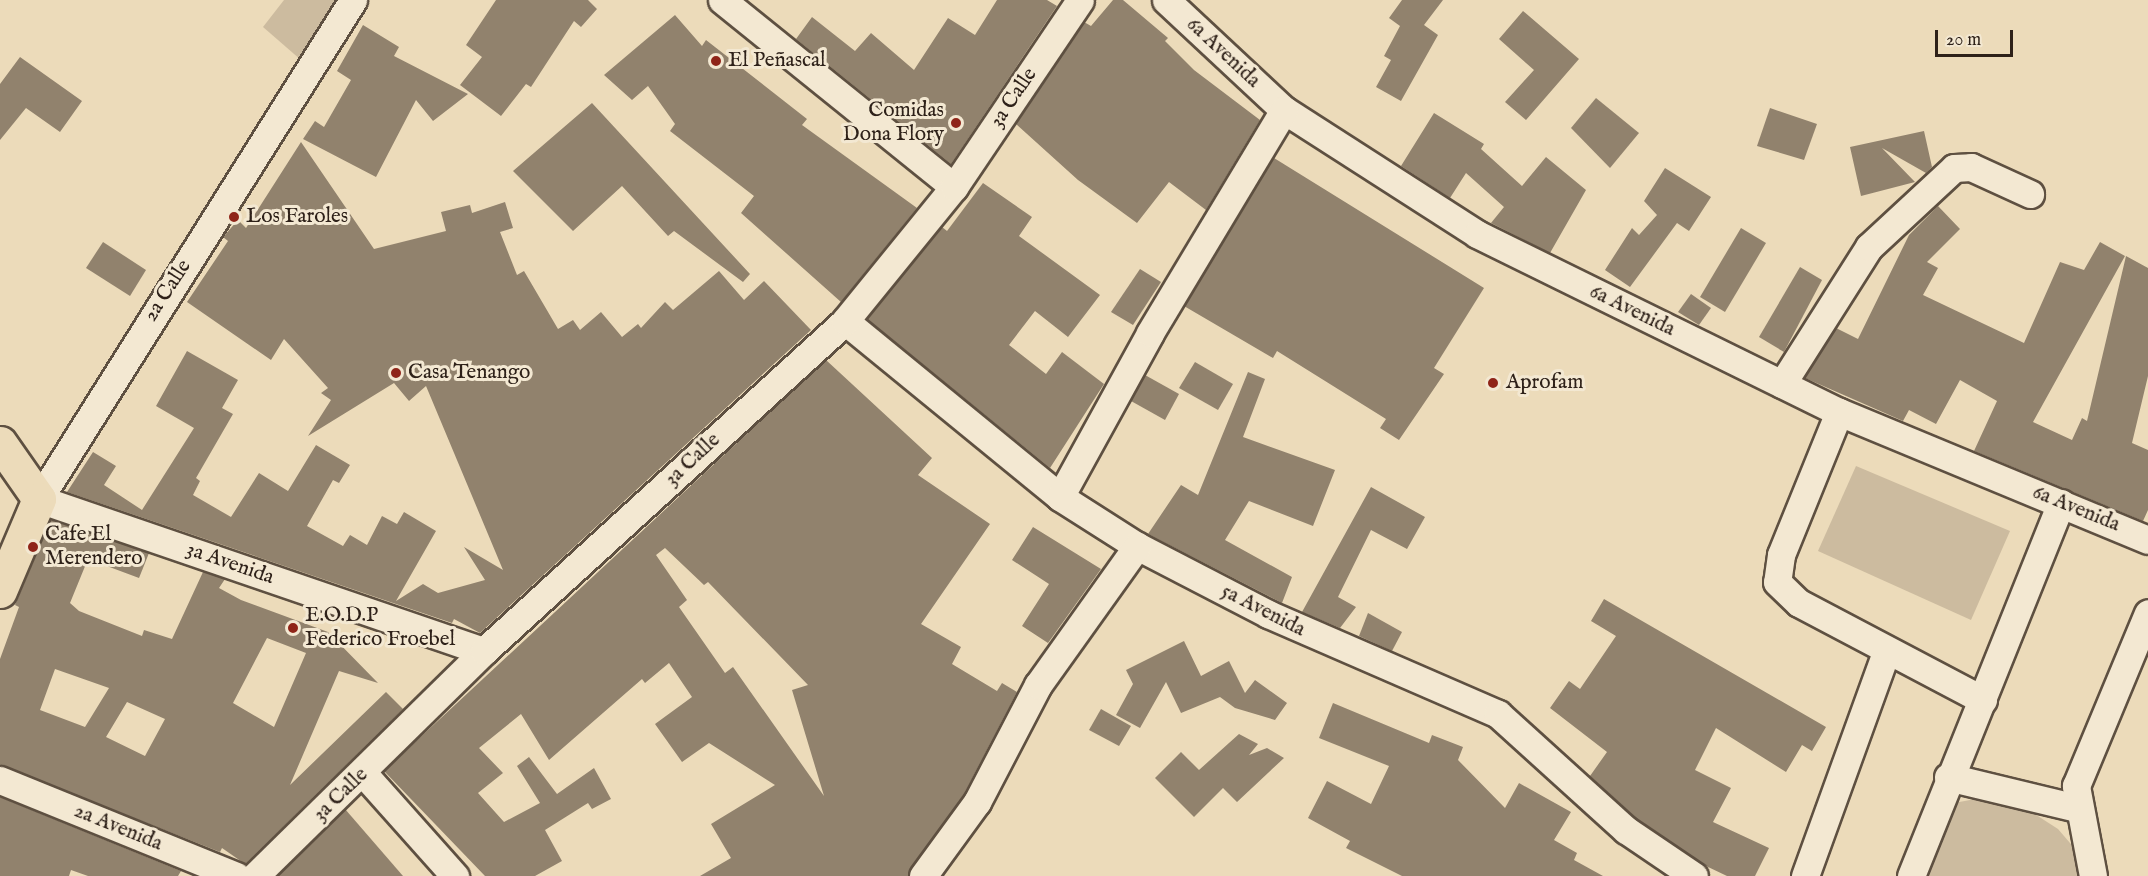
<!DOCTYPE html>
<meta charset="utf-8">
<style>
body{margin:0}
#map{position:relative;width:2148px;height:876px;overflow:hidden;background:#ecdbba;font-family:"IM FELL English",serif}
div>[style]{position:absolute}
.green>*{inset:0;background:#ccbb9f}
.building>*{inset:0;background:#91826d}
.roads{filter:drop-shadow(2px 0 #5e5041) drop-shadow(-2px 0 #5e5041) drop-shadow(0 2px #5e5041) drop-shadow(0 -2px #5e5041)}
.minor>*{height:27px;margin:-13.5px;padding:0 13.5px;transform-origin:13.5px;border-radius:13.5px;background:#f3e8d2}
.major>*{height:33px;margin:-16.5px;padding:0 16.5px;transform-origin:16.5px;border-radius:16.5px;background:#ecdbba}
.dots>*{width:16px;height:16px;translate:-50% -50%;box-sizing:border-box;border:3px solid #f3e8d2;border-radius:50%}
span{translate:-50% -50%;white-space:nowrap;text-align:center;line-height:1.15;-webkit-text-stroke:6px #f3e8d2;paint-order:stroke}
.street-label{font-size:21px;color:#2e2119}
.poi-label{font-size:21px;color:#2e2119}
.left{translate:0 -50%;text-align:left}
.right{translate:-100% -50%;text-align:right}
.scale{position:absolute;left:1935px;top:30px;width:78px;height:27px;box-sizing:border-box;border:3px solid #2e2119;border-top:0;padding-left:8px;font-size:18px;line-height:21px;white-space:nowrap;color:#2e2119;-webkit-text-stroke:4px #f3e8d2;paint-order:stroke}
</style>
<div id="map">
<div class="green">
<div style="clip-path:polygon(284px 0,343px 0,301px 60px,263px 27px)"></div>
<div style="clip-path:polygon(1856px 466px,2010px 531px,1971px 620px,1818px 551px)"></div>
<div style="clip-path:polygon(1986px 797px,2021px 805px,2058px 829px,2076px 850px,2078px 876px,1928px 876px,1954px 803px)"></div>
</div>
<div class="building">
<div style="clip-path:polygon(496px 0,588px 0,597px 9px,581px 27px,574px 21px,531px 87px,526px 84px,501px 116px,460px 85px,482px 57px,466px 45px)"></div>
<div style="clip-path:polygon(997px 0,1047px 0,1057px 6px,951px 164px,796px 39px,812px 17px,855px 51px,871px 33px,914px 70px,948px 18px,975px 35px)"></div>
<div style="clip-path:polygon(1113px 0,1123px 0,1168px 38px,1165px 41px,1194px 70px,1260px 120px,1206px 210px,1169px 182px,1137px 223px,1078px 180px,1016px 124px,1084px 22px,1091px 26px)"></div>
<div style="clip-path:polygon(1402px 0,1443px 0,1424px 25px,1438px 35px,1401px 101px,1376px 87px,1391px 60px,1384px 56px,1400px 26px,1389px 18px)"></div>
<div style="clip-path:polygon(1523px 11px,1579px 59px,1526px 120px,1505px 102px,1534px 70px,1499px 39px)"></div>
<div style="clip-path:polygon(675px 15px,702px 46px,706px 40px,807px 119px,802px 125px,917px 208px,841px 302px,741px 213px,754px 196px,670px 131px,675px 124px,648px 86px,632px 100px,604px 75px)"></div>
<div style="clip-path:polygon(363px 25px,399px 47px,394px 56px,468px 94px,433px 121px,416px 100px,376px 177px,303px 139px,315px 121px,324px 127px,351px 80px,337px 71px)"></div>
<div style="clip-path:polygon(20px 57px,82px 101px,60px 132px,26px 108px,0 140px,0 84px)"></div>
<div style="clip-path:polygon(1596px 98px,1639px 133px,1610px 168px,1571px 128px)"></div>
<div style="clip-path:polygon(592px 103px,750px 274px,743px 282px,674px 231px,668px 236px,622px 186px,573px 231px,513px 171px)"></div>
<div style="clip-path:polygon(1770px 108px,1817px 124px,1804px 160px,1757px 146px)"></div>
<div style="clip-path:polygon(1434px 113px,1484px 144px,1481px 149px,1522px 186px,1546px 157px,1586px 190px,1550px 253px,1491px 223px,1504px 207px,1466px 173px,1450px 198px,1401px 166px)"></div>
<div style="clip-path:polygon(1924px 131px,1932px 167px,1926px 173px,1882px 148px,1915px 182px,1861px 196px,1850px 147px)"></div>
<div style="clip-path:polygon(301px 142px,374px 249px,446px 231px,441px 212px,470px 205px,472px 213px,505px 202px,513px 228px,500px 232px,517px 275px,524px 271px,558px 329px,573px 320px,580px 330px,601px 312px,622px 337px,638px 324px,641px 328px,665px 302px,673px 310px,719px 271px,744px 300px,764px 281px,811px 330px,480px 633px,454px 619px,452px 623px,67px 492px,93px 452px,116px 466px,104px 485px,142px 510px,194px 428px,156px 406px,187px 351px,238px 380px,222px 408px,233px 414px,196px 478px,200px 481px,193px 495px,231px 517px,259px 473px,288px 491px,316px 445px,350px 465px,339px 483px,333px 480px,307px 526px,343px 546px,350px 535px,367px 545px,382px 516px,397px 524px,404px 512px,436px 531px,396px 601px,423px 584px,438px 593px,485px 580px,464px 547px,503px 570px,426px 386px,409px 401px,394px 383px,308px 436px,331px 400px,321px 393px,328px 388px,284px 339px,271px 360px,187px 302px,228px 241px,223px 237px,238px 220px,246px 228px)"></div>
<div style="clip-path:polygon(1274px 158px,1484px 288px,1434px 368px,1444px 374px,1399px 440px,1380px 428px,1386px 419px,1277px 351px,1273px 358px,1184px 306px)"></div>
<div style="clip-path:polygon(1665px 168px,1711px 197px,1689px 231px,1677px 223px,1630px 287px,1605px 270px,1632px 228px,1639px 235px,1657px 215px,1644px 201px)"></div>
<div style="clip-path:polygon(983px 183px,1032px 217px,1019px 236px,1100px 295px,1068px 337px,1035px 311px,1009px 345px,1046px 374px,1062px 352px,1104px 384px,1050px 468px,867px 319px,942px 227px,947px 231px)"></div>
<div style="clip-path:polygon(1938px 206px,1960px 229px,1927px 262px,1938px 268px,1923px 295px,2024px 343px,2060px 262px,2084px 270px,2100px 242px,2125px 256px,2033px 422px,2072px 440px,2082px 418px,2087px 421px,2126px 256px,2148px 268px,2148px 376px,2132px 443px,2148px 450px,2148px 510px,2143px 521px,1974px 451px,1997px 401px,1960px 380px,1936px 424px,1909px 410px,1903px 421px,1805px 378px,1836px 328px,1858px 339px,1909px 235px)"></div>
<div style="clip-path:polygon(1741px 228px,1766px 243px,1725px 312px,1700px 297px)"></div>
<div style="clip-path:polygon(103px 242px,146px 270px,130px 296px,86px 268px)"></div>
<div style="clip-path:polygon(1800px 267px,1822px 280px,1784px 352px,1759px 337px)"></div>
<div style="clip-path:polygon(1140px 269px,1161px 282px,1133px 325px,1111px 312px)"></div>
<div style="clip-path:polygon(1691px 294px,1711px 308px,1699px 325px,1678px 312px)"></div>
<div style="clip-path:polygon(evenodd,826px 360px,932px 458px,918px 475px,990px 524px,921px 624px,961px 647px,952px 664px,997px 691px,1002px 683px,1017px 692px,964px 794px,908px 876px,700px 876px,731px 858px,711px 824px,775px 785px,709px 743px,682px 762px,655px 724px,692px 697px,669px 663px,645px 683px,642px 679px,549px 760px,521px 714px,479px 748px,503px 773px,478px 793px,504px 822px,540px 803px,517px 766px,529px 757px,557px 794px,594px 768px,611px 799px,592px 809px,588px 803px,545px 830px,562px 861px,535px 876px,485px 876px,384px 771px,826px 360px,665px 548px,704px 585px,708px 582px,808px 685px,792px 690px,824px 796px,733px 667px,725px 673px,679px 607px,687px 600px,656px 555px,665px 548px)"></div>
<div style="clip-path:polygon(1195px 362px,1233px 384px,1218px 410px,1179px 388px)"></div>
<div style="clip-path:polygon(1248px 372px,1265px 379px,1243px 437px,1335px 470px,1313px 526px,1249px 501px,1225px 540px,1292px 577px,1282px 603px,1148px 534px,1181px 485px,1198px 495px)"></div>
<div style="clip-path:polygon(1145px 375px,1179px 394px,1165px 420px,1131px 401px)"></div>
<div style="clip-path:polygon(1371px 487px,1425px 517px,1407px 549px,1371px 530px,1338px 597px,1356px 607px,1340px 628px,1302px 612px)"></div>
<div style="clip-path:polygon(evenodd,51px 520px,149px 553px,139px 578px,88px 559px,70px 603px,79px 611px,142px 636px,144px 630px,172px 639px,203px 572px,225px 579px,219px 588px,241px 600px,328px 632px,378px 683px,339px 671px,290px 785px,386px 692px,403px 709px,245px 864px,222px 848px,220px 852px,0 765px,0 659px,19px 607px,15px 605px,51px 520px,267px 638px,306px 653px,274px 727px,233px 703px,267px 638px,51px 520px,55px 669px,109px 688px,85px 727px,40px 710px,55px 669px,51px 520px,127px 702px,165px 719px,145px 756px,106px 737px,127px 702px)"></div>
<div style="clip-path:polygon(1033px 527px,1101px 569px,1048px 643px,1022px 626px,1049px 584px,1012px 560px)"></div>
<div style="clip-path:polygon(1604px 599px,1826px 727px,1812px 751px,1802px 745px,1786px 772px,1716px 728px,1695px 770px,1731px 788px,1713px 822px,1769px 848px,1755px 876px,1727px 876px,1706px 866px,1636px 818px,1590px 776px,1607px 752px,1550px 708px,1569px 681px,1580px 689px,1616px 636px,1591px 621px)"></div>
<div style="clip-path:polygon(1368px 613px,1402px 632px,1392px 651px,1359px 636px)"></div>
<div style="clip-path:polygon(1184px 641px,1201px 676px,1229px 661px,1245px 693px,1255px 680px,1287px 703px,1275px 720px,1235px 708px,1220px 697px,1181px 713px,1166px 682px,1140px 728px,1116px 715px,1133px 684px,1126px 670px)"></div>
<div style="clip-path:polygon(1333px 703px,1429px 743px,1432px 735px,1463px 747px,1458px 760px,1505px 808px,1519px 783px,1571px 812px,1554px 840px,1577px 853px,1574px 860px,1603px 876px,1402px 876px,1346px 848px,1350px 841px,1308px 818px,1327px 781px,1371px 804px,1389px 766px,1319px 738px)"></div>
<div style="clip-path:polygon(1101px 709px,1131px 726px,1119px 746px,1089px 730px)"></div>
<div style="clip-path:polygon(1239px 734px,1258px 744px,1249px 755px,1267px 748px,1284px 758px,1237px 802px,1223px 788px,1194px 817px,1155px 778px,1181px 752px,1199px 770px)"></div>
<div style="clip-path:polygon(0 797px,181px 871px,178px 876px,88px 876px,71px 870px,69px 876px,0 876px)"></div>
<div style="clip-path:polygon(345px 809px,403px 876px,277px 876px)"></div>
</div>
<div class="roads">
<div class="minor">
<div style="left:353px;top:0;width:590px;rotate:122.18deg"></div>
<div style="left:39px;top:499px;width:470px;rotate:18.9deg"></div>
<div style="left:722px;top:0;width:298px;rotate:38.9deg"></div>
<div style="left:1166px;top:0;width:161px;rotate:43deg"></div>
<div style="left:1284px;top:110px;width:229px;rotate:32.7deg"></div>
<div style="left:1477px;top:234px;width:403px;rotate:26.2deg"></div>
<div style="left:1839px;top:412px;width:334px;rotate:22.5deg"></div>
<div style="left:845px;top:321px;width:278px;rotate:39.3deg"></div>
<div style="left:1060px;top:497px;width:91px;rotate:32.5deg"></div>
<div style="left:1137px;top:546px;width:148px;rotate:27.4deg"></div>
<div style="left:1268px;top:614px;width:251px;rotate:23.5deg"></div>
<div style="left:1498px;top:714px;width:173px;rotate:42.2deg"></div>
<div style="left:1626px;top:830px;width:82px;rotate:34.1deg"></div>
<div style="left:1782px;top:384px;width:162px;rotate:-57.6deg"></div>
<div style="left:1869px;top:247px;width:116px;rotate:-42.9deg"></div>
<div style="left:1954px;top:168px;width:17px;rotate:-3deg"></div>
<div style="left:1971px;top:167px;width:65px;rotate:24.6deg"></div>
<div style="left:1839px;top:412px;width:154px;rotate:112.1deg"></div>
<div style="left:1781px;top:555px;width:27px;rotate:98deg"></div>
<div style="left:1777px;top:582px;width:30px;rotate:44deg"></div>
<div style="left:1799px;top:603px;width:208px;rotate:27.8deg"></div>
<div style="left:1060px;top:497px;width:187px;rotate:-61.2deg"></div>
<div style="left:1150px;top:333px;width:260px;rotate:-59deg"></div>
<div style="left:364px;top:774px;width:137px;rotate:48.3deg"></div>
<div style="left:1948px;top:777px;width:133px;rotate:13.5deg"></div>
<div style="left:0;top:780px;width:255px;rotate:22.1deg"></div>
<div style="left:255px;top:876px;width:321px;rotate:-44.5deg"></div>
<div style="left:484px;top:651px;width:489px;rotate:-42.4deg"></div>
<div style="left:845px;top:321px;width:173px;rotate:-50.9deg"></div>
<div style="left:954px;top:187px;width:225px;rotate:-56deg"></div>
<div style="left:923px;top:876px;width:92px;rotate:-53.9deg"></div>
<div style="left:977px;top:802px;width:132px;rotate:-62.5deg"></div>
<div style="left:1038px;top:685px;width:171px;rotate:-54.5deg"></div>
<div style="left:1805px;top:876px;width:238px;rotate:-70.1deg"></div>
<div style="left:1911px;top:876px;width:402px;rotate:-68.1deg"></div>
<div style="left:2093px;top:876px;width:92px;rotate:-100.7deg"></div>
<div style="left:2076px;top:786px;width:187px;rotate:-67.4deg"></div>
</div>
<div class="major">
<div style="left:0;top:443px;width:68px;rotate:55.1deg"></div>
<div style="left:39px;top:499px;width:100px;rotate:113deg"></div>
</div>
</div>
<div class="dots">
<div style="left:716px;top:61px;background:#8f2418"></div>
<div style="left:956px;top:123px;background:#8f2418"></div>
<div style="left:234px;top:217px;background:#8f2418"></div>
<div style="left:396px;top:373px;background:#8f2418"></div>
<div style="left:1493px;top:383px;background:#8f2418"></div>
<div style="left:33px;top:547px;background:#8f2418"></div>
<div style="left:293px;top:628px;background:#8f2418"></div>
</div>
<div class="street-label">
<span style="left:1223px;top:53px;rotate:43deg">6a Avenida</span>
<span style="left:1014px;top:98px;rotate:-56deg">3a Calle</span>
<span style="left:168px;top:291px;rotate:-57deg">2a Calle</span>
<span style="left:1632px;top:311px;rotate:26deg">6a Avenida</span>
<span style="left:693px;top:460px;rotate:-43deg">3a Calle</span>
<span style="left:2076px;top:509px;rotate:22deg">6a Avenida</span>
<span style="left:230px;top:564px;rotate:19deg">3a Avenida</span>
<span style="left:1263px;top:611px;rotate:27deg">5a Avenida</span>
<span style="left:341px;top:795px;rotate:-44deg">3a Calle</span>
<span style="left:118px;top:828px;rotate:22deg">2a Avenida</span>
</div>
<div class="poi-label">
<span class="left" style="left:728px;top:61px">El Peñascal</span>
<span class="right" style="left:944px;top:123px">Comidas<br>Dona Flory</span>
<span class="left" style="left:246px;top:217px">Los Faroles</span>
<span class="left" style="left:408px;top:373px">Casa Tenango</span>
<span class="left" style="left:1506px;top:383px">Aprofam</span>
<span class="left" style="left:45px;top:547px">Cafe El<br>Merendero</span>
<span class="left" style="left:305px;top:628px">E.O.D.P<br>Federico Froebel</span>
</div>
<div class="scale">20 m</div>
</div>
